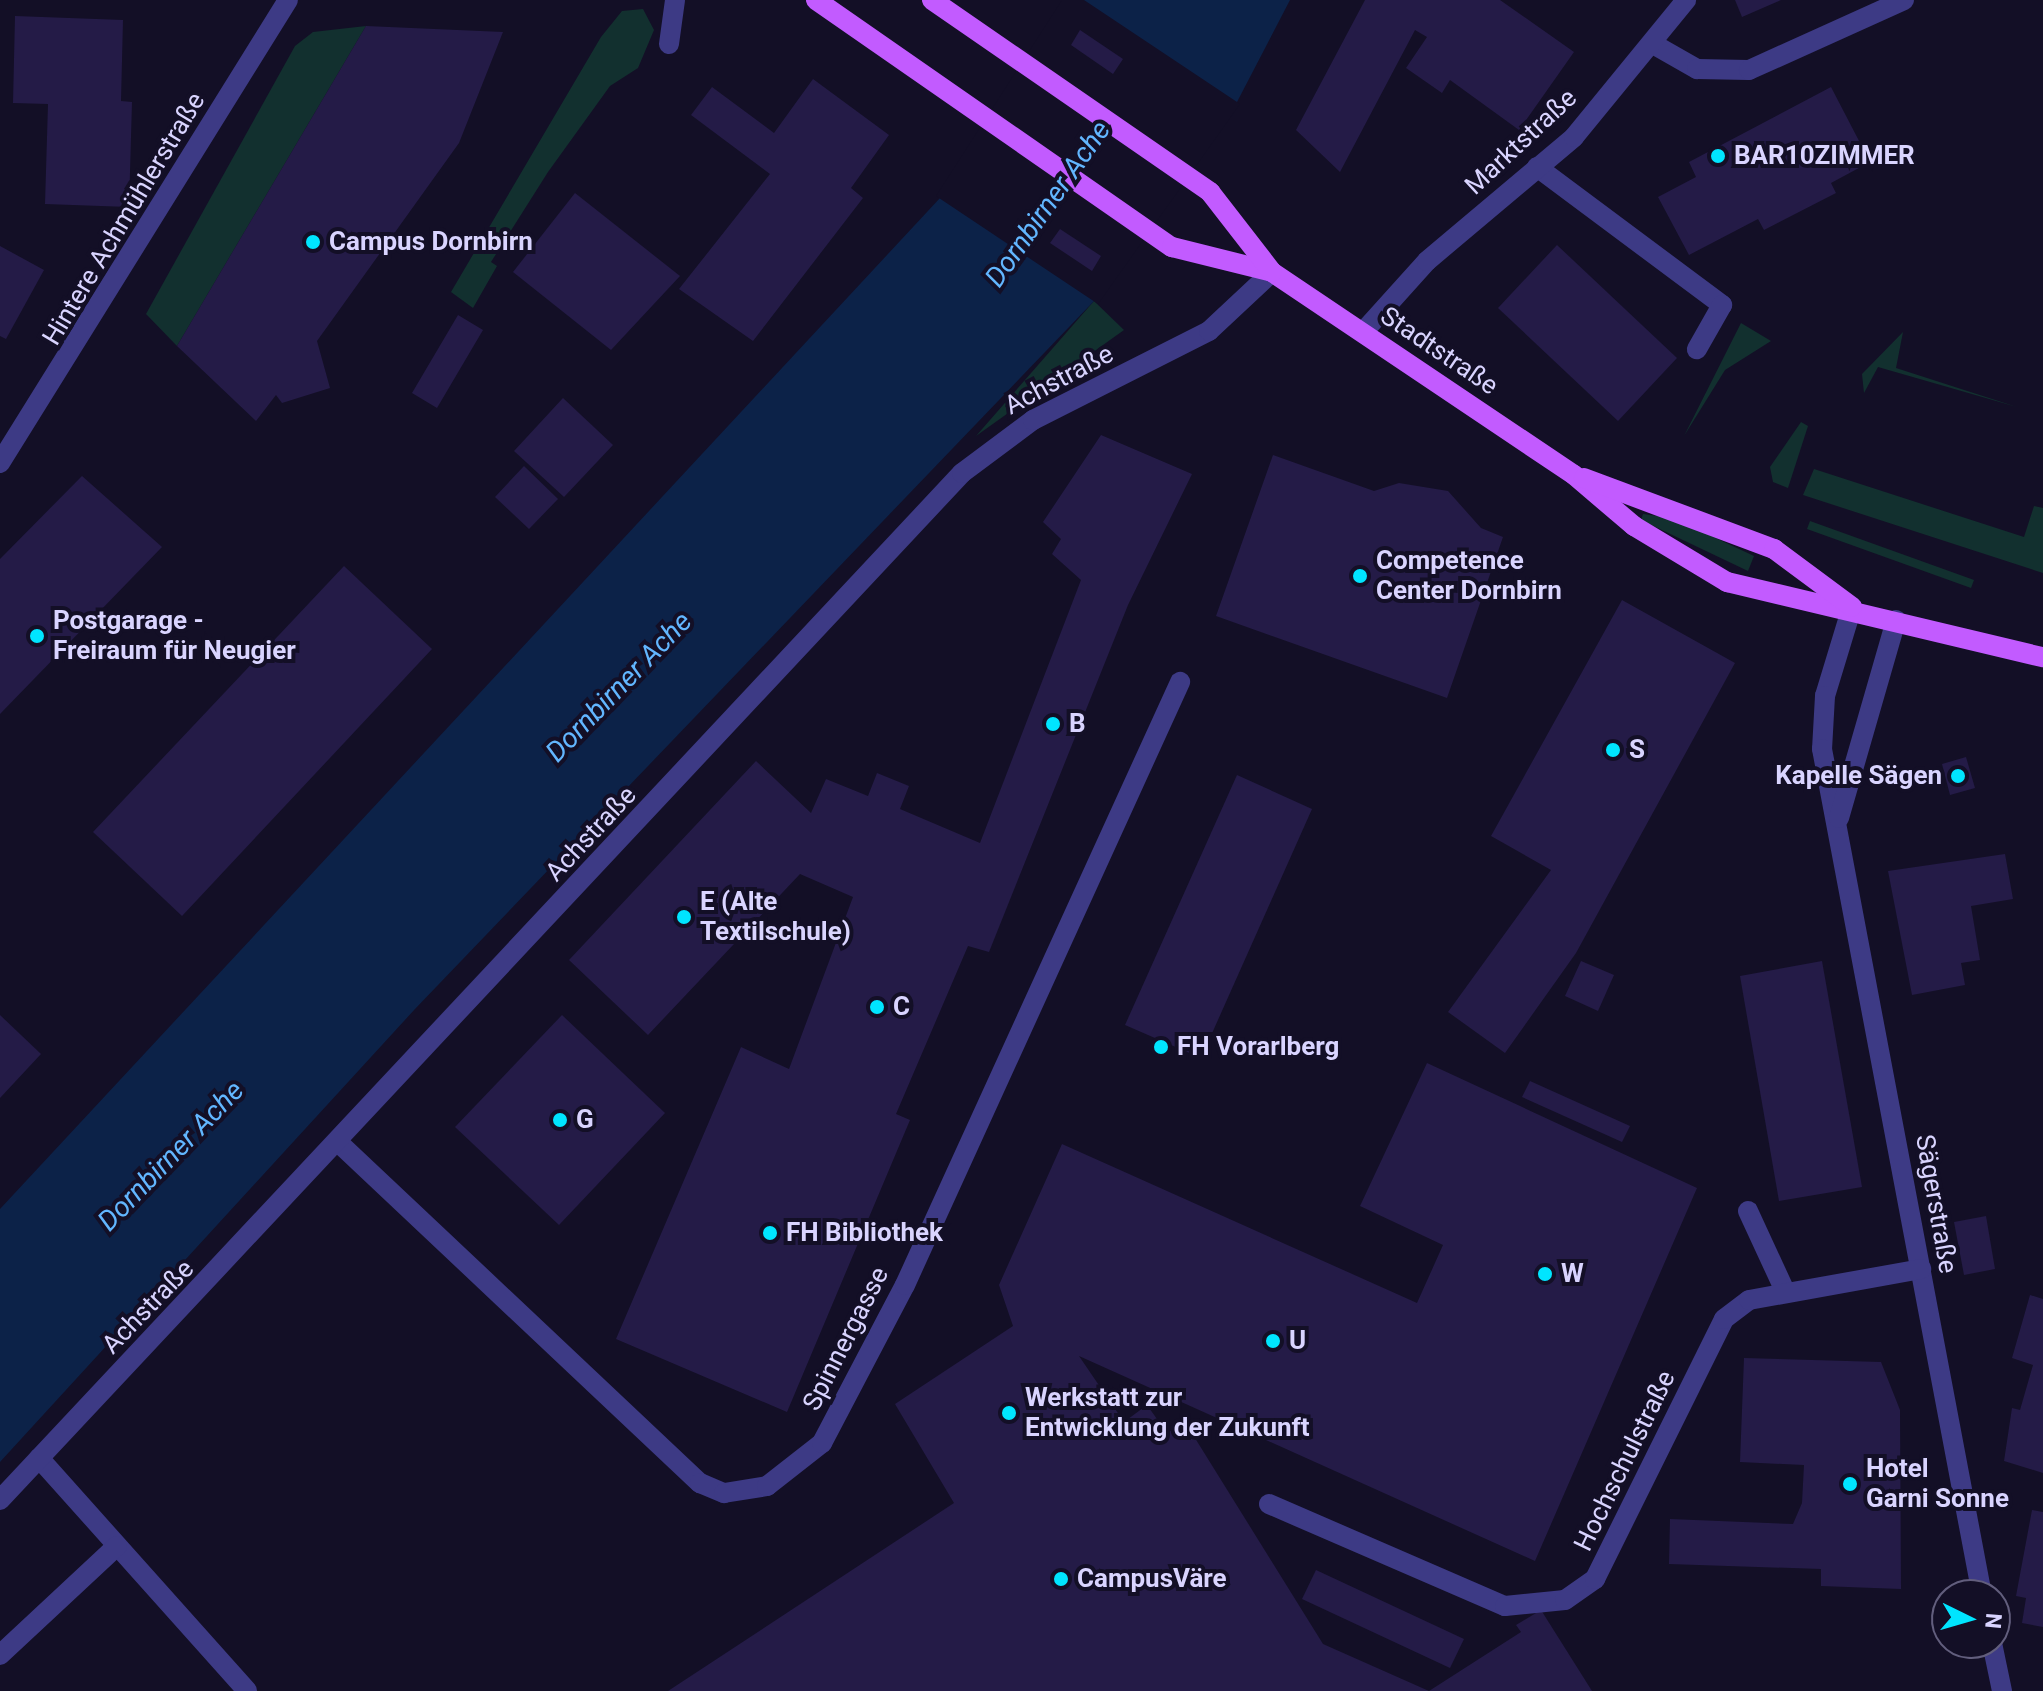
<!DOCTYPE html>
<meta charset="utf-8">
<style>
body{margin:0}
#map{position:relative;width:2043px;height:1691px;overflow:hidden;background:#130f26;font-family:Roboto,sans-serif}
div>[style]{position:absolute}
.green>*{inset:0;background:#12302f}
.water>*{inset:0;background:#0c2248}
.pier>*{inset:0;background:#130f26}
.building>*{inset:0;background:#241b47}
.minor>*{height:20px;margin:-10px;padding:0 10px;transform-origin:10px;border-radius:10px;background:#3d3a85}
.major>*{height:20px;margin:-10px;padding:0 10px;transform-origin:10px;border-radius:10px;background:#c25bff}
.dots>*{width:22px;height:22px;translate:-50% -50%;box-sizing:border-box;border:4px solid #130f26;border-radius:50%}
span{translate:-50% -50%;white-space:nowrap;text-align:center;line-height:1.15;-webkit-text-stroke:8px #130f26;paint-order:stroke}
.street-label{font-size:26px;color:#d9d4ff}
.poi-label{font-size:26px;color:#d9d4ff;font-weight:700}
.left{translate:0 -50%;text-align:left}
.right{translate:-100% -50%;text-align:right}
.water-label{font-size:28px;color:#62b6ff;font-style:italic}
.north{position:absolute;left:1931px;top:1579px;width:80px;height:80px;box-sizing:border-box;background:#130f26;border:2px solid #625e7d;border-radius:50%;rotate:95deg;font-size:22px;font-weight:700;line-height:32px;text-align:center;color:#d9d4ff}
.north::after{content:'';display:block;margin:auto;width:28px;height:36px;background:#00e5ff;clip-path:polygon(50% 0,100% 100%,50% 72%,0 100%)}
</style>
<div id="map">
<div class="green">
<div style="clip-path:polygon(643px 9px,654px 30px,638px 68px,610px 86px,548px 172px,491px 262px,497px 266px,473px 308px,451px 292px,601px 37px,622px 11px)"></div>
<div style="clip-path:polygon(366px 26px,177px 346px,146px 314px,295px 46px,313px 32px)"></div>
<div style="clip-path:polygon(1094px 301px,1124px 330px,976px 436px)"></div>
<div style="clip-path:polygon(1741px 323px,1771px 341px,1725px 370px,1684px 436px)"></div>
<div style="clip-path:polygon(1903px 332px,1896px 368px,2017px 407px,1878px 367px,1864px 393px,1862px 374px)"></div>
<div style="clip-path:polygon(1801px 422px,1808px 426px,1788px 488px,1773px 482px,1770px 467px)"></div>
<div style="clip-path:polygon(1814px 469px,2024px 537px,2034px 506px,2043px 508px,2043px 573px,1803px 495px)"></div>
<div style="clip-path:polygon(1643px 514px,1673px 518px,1754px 556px,1748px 571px,1641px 520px)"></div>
<div style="clip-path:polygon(1810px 521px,1974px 580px,1971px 588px,1807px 529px)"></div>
</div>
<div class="water">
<div style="clip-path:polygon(1066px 0,1290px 0,1237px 102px,1094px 301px,415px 1009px,0 1462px,0 1209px,940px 198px)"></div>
</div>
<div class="pier">
<div style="clip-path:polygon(1062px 0,1084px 0,1240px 104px,1098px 304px,936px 196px)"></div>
</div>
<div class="building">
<div style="clip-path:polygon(1365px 0,1500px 0,1574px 52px,1519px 130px,1450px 80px,1442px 93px,1406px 68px,1427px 37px,1415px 30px,1340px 172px,1296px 130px)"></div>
<div style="clip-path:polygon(1735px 0,1781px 0,1742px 17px)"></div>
<div style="clip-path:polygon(15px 16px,123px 20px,121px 101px,132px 102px,129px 207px,45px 204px,48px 104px,13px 103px)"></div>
<div style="clip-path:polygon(366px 26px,503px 32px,459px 143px,317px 341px,330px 388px,282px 403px,276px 395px,256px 421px,177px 346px)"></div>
<div style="clip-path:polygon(1080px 30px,1123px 59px,1113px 74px,1071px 45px)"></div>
<div style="clip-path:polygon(813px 79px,889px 135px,851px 188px,863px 198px,753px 341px,679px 289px,770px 174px,691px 115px,712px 87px,774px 133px)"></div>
<div style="clip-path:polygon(1831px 87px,1870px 162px,1831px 183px,1836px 193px,1764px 230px,1758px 219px,1689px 255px,1658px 197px,1696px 177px,1689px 162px)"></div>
<div style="clip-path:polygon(575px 193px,680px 276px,611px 350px,513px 272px)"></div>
<div style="clip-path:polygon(1060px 229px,1101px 256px,1092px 271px,1050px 243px)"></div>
<div style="clip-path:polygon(1557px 245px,1677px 358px,1618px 421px,1498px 308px)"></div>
<div style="clip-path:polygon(0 246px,44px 270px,6px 339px,0 336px)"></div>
<div style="clip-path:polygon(458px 315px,483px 330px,437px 408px,412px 393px)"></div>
<div style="clip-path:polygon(563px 398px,613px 445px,564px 497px,514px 451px)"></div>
<div style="clip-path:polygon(1101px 435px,1192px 474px,1128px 605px,989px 952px,968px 946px,896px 1114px,910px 1120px,787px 1412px,616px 1339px,741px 1047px,789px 1069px,853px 897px,800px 874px,648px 1035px,569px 960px,756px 761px,811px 813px,826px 779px,868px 796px,877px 773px,909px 786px,900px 809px,980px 843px,1081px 580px,1052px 554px,1061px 539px,1043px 522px)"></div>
<div style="clip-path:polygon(1273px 455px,1374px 491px,1399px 483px,1448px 491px,1481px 528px,1503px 537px,1447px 698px,1216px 616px)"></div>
<div style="clip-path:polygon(524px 466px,558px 499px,529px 529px,495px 497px)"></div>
<div style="clip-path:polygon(82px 476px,162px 547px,0 714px,0 559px)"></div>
<div style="clip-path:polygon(344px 566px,432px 649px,182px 916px,93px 832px)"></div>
<div style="clip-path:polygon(1622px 600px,1735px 663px,1576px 953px,1505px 1053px,1448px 1012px,1551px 870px,1491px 836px)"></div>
<div style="clip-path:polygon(1966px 757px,1975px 788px,1950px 795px,1942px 764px)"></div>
<div style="clip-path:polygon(1237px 775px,1312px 809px,1201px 1058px,1125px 1025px)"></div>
<div style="clip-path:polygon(2005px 854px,2013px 899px,1971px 906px,1980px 960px,1961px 963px,1965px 985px,1912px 995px,1888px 871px)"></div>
<div style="clip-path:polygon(1581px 961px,1614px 975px,1598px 1011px,1565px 996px)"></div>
<div style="clip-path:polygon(1822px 961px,1862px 1187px,1779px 1201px,1740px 976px)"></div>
<div style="clip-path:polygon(0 1015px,41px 1054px,0 1098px)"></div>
<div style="clip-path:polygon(562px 1015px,665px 1113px,559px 1225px,455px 1127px)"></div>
<div style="clip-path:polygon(1427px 1063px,1697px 1188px,1535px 1561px,1079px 1356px,1124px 1422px,1147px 1405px,1167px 1433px,1185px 1422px,1323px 1644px,1429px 1691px,1521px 1632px,1516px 1625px,1541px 1610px,1592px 1691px,668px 1691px,954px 1503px,895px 1404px,1013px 1326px,999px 1285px,1062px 1144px,1417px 1303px,1443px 1245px,1360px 1206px)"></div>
<div style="clip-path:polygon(1530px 1081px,1630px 1126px,1622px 1142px,1522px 1097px)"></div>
<div style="clip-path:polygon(1986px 1216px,1995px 1269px,1964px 1275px,1954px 1222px)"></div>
<div style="clip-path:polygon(2030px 1295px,2043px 1299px,2043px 1473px,2004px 1461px,2012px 1408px,2020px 1410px,2033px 1365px,2012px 1358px)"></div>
<div style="clip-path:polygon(1744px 1358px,1881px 1362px,1900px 1410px,1901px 1589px,1821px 1586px,1821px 1569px,1669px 1564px,1670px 1519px,1793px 1524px,1802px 1503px,1804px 1465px,1740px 1462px)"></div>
<div style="clip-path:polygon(2032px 1510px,2043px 1512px,2043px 1627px,2022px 1623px,2026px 1598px,2016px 1596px)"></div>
<div style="clip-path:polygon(1316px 1570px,1464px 1639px,1450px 1668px,1302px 1599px)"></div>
</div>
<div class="minor">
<div style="left:669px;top:44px;width:44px;rotate:-82.2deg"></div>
<div style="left:1653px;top:44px;width:51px;rotate:29.6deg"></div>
<div style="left:1697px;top:69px;width:52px;rotate:1.1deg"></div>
<div style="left:1749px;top:70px;width:170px;rotate:-24.3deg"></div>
<div style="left:1537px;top:167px;width:231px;rotate:36.7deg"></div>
<div style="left:1722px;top:305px;width:51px;rotate:119.6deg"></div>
<div style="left:1364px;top:331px;width:94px;rotate:-48deg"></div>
<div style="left:1427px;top:261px;width:192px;rotate:-40.1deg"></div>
<div style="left:1574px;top:137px;width:177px;rotate:-50.7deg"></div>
<div style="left:0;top:463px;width:545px;rotate:-58.12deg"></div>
<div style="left:1852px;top:607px;width:93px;rotate:106.9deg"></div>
<div style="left:1825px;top:696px;width:53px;rotate:93.2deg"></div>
<div style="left:1822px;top:749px;width:861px;rotate:79.29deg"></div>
<div style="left:1839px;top:818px;width:206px;rotate:-73.9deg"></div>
<div style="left:339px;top:1143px;width:496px;rotate:43.3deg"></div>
<div style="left:700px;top:1483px;width:26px;rotate:23deg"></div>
<div style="left:724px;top:1493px;width:44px;rotate:-9.2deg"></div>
<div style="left:767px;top:1486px;width:70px;rotate:-38deg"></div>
<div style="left:822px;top:1443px;width:178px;rotate:-62.3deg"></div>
<div style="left:905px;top:1285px;width:663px;rotate:-65.48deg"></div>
<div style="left:1748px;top:1211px;width:88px;rotate:65.2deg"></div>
<div style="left:39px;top:1458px;width:312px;rotate:48.2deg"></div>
<div style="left:0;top:1500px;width:1407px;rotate:-46.87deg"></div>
<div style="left:962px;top:473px;width:89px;rotate:-36.7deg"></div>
<div style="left:1033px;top:420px;width:197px;rotate:-26.8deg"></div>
<div style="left:1209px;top:331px;width:86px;rotate:-43.1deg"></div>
<div style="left:1269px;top:1504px;width:257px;rotate:23.4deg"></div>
<div style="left:1505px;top:1606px;width:60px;rotate:-5.7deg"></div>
<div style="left:1565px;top:1600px;width:37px;rotate:-35deg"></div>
<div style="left:1595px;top:1579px;width:290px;rotate:-63.6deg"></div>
<div style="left:1724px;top:1319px;width:31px;rotate:-37deg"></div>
<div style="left:1749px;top:1300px;width:175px;rotate:-10.2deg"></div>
<div style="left:1992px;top:1643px;width:49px;rotate:78.2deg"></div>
<div style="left:0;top:1655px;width:160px;rotate:-43deg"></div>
</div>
<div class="major">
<div style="left:816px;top:0;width:433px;rotate:34.8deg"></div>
<div style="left:1172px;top:247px;width:103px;rotate:14deg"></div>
<div style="left:1272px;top:272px;width:364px;rotate:33.9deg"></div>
<div style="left:1574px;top:475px;width:79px;rotate:40.4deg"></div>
<div style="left:1634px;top:526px;width:109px;rotate:31.1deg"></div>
<div style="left:1727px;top:582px;width:325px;rotate:13.4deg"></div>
<div style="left:932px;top:0;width:338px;rotate:34.6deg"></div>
<div style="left:1210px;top:192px;width:101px;rotate:52.2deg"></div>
<div style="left:1584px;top:478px;width:203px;rotate:20.5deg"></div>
<div style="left:1774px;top:549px;width:97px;rotate:36.6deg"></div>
</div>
<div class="dots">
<div style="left:1718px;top:156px;background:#00e5ff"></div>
<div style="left:313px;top:242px;background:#00e5ff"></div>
<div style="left:1360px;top:576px;background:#00e5ff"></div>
<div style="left:37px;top:636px;background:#00e5ff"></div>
<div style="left:1053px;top:724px;background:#00e5ff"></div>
<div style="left:1613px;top:750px;background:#00e5ff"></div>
<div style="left:1958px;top:776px;background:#00e5ff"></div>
<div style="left:684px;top:917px;background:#00e5ff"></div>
<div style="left:877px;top:1007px;background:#00e5ff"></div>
<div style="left:1161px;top:1047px;background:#00e5ff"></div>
<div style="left:560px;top:1120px;background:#00e5ff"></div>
<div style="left:770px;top:1233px;background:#00e5ff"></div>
<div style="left:1545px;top:1274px;background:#00e5ff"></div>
<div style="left:1273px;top:1341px;background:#00e5ff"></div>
<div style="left:1009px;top:1413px;background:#00e5ff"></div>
<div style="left:1850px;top:1484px;background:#00e5ff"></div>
<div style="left:1061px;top:1579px;background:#00e5ff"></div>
</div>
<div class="street-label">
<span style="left:1521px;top:142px;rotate:-43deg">Marktstraße</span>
<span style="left:124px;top:219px;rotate:-59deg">Hintere Achmühlerstraße</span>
<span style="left:1439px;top:351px;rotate:34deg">Stadtstraße</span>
<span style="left:1059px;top:380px;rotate:-28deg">Achstraße</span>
<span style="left:591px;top:834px;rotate:-47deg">Achstraße</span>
<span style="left:1936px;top:1204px;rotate:80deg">Sägerstraße</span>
<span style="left:148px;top:1307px;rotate:-46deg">Achstraße</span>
<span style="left:846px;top:1339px;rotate:-63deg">Spinnergasse</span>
<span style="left:1625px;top:1461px;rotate:-64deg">Hochschulstraße</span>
</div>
<div class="poi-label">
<span class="left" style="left:1734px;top:156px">BAR10ZIMMER</span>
<span class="left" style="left:329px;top:242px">Campus Dornbirn</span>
<span class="left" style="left:1376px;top:576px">Competence<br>Center Dornbirn</span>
<span class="left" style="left:53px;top:636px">Postgarage -<br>Freiraum für Neugier</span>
<span class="left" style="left:1069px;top:724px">B</span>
<span class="left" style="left:1629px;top:750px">S</span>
<span class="right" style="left:1942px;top:776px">Kapelle Sägen</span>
<span class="left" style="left:700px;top:917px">E (Alte<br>Textilschule)</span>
<span class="left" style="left:893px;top:1007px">C</span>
<span class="left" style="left:1177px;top:1047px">FH Vorarlberg</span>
<span class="left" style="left:576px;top:1120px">G</span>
<span class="left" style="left:786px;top:1233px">FH Bibliothek</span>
<span class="left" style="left:1561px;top:1274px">W</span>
<span class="left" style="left:1289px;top:1341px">U</span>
<span class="left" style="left:1025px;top:1413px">Werkstatt zur<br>Entwicklung der Zukunft</span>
<span class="left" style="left:1866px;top:1484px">Hotel<br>Garni Sonne</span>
<span class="left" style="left:1077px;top:1579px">CampusVäre</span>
</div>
<div class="water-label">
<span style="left:1048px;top:204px;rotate:-55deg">Dornbirner Ache</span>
<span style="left:619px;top:687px;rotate:-46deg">Dornbirner Ache</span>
<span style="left:171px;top:1156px;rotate:-46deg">Dornbirner Ache</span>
</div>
<div class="north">N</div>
</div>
